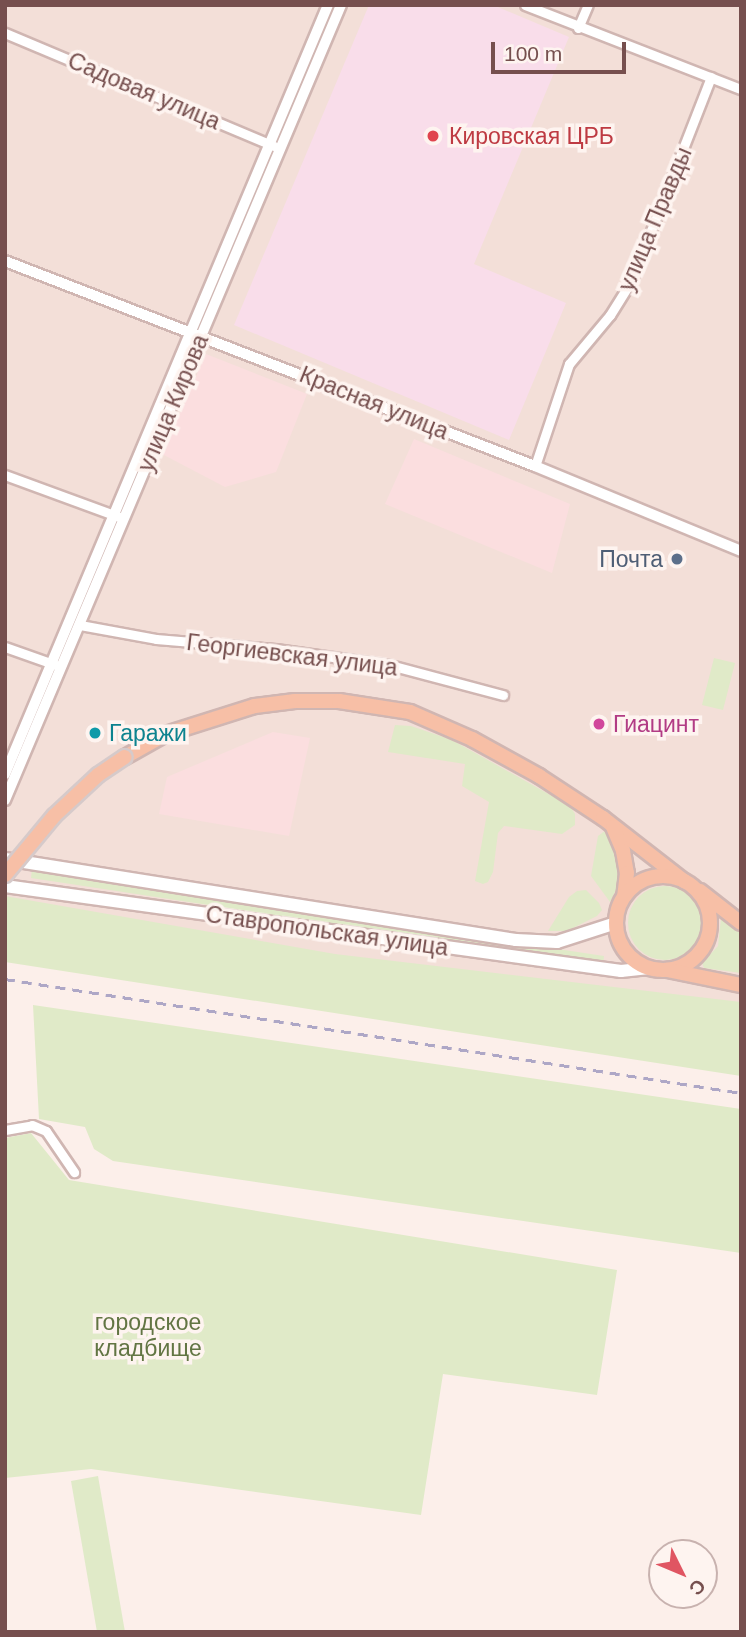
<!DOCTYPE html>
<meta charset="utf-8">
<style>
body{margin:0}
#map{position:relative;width:746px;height:1637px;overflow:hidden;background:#fcefea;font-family:Helvetica,sans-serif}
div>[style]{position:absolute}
.residential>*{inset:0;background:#f3dfd8}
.commercial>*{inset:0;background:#fbdedf}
.medical>*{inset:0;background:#f9ddea}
.green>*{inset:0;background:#e0eac8}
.round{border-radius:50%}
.roads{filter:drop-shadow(2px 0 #d0b6b2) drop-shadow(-2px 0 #d0b6b2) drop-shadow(0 2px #d0b6b2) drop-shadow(0 -2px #d0b6b2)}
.minor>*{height:9px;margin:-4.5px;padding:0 4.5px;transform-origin:4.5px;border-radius:4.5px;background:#fff}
.tertiary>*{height:10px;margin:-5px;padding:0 5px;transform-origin:5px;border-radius:5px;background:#fff}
.secondary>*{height:12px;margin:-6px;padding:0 6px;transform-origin:6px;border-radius:6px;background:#fff}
.primary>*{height:14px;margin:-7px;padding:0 7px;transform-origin:7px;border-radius:7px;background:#f7bfa6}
.primary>.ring{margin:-7px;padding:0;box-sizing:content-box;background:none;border:14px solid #f7bfa6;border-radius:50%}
.rail>*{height:2.5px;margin-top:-1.25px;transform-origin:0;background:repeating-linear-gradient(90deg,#aea7c6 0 10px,transparent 0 17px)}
.bridges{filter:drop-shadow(2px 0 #d6caca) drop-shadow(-2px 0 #d6caca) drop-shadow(0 2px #d6caca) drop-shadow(0 -2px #d6caca)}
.primary-bridge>*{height:14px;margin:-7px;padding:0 7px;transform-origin:7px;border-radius:7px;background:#f7bfa6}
.dots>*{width:19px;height:19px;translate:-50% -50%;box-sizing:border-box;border:4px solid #fef4f0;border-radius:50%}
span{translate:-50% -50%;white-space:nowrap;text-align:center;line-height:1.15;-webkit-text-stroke:7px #fef4f0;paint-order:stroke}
.street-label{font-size:23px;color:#764f4e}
.health-label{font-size:23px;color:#be3a42}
.left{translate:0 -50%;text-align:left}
.service-label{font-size:23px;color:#4e5e75}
.right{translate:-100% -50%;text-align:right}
.hotel-label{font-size:23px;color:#b23c85}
.culture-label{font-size:23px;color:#0d838f}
.park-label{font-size:23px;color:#627543}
.frame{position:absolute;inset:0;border:7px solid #764f4e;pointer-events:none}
.north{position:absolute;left:648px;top:1539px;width:70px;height:70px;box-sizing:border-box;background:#fef4f0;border:2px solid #c8b2af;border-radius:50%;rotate:133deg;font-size:19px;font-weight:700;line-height:28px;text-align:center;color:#764f4e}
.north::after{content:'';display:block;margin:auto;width:24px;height:32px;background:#e05562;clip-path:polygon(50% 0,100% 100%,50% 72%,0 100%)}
.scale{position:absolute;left:491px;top:42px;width:135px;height:32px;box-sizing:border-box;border:4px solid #764f4e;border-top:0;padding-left:9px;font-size:21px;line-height:24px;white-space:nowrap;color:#764f4e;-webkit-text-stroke:5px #fef4f0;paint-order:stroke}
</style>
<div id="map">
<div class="residential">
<div style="clip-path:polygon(5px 5px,741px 5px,741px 1042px,5px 925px)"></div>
</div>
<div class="commercial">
<div style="clip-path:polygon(206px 354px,307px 394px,276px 472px,225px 487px,162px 454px)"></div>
<div style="clip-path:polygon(414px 439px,570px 504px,552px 573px,385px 504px)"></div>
<div style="clip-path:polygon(273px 732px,310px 738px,289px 836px,159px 814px,167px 777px)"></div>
</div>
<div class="medical">
<div style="clip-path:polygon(369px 5px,493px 5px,569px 37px,474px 264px,566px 303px,509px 440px,234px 325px)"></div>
</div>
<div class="green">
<div style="clip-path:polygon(714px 658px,735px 663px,723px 710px,702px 705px)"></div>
<div style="clip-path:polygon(395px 725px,411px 726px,452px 740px,570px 806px,575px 814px,575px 825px,562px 834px,504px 826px,498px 833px,493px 872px,488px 882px,483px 884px,475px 881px,489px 802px,462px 786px,465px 764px,388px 752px)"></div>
<div style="clip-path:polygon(606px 830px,621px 869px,620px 882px,610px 902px,591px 876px,598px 836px)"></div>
<div style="clip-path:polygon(32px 869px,604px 956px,603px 965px,31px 878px)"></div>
<div class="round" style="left:628px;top:886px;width:74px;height:74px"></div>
<div style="clip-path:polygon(586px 890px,599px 903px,602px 910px,597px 916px,567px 931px,548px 931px,569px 897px,577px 891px)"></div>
<div style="clip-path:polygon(5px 896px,335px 954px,741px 1002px,741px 1076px,5px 962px)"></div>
<div style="clip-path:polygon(725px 915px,741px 928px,741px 973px,704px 968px,702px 963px,718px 946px,721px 918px)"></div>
<div style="clip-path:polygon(33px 1005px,741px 1109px,741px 1253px,113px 1161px,94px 1149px,85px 1127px,39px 1119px)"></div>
<div style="clip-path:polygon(31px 1133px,69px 1180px,617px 1270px,597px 1395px,443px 1374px,421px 1515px,91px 1469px,5px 1478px,5px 1138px)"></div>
<div style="clip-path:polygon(98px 1476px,125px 1632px,97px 1632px,71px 1481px)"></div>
</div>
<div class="roads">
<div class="minor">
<div style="left:525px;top:5px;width:232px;rotate:21.3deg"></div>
<div style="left:578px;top:28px;width:25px;rotate:-67deg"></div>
<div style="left:5px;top:33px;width:292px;rotate:22.8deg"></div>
<div style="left:535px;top:466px;width:108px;rotate:-71.6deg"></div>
<div style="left:569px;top:364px;width:64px;rotate:-50.1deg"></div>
<div style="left:610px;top:315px;width:39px;rotate:-58deg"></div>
<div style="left:631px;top:282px;width:220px;rotate:-68.7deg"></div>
<div style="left:5px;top:475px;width:121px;rotate:20.2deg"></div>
<div style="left:80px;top:625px;width:77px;rotate:10.4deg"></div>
<div style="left:156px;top:639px;width:120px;rotate:4.8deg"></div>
<div style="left:276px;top:649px;width:115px;rotate:8deg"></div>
<div style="left:390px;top:665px;width:117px;rotate:14.9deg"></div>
<div style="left:5px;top:647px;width:54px;rotate:19.4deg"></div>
<div style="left:5px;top:1130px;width:27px;rotate:-10deg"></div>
<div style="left:32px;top:1125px;width:15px;rotate:23deg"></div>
<div style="left:46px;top:1131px;width:50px;rotate:55.7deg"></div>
</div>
<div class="tertiary">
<div style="left:5px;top:261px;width:568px;rotate:21.15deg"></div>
<div style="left:535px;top:466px;width:223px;rotate:22.4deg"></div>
<div style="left:5px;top:774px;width:834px;rotate:-67.22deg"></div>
<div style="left:5px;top:800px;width:863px;rotate:-67.09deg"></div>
</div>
<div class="secondary">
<div style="left:5px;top:859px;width:517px;rotate:9.01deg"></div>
<div style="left:516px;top:940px;width:41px;rotate:2.8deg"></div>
<div style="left:557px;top:942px;width:62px;rotate:-17.9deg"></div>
<div style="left:5px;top:886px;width:622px;rotate:7.86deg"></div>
<div style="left:621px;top:971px;width:28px;rotate:-6deg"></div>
</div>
<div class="primary">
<div style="left:125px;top:757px;width:47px;rotate:-29.3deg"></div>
<div style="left:166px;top:734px;width:93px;rotate:-17.5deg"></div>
<div style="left:255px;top:706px;width:40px;rotate:-7.1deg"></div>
<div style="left:295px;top:701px;width:44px"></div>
<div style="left:339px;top:701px;width:72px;rotate:8.8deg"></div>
<div style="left:410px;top:712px;width:68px;rotate:23.5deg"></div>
<div style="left:472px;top:739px;width:77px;rotate:28.9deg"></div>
<div style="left:539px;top:776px;width:77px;rotate:33.3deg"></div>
<div style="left:603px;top:818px;width:103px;rotate:37.9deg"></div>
<div style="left:613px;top:827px;width:26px;rotate:67deg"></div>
<div style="left:623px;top:851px;width:22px;rotate:80deg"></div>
<div style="left:627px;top:873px;width:24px;rotate:97deg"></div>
<div class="ring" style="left:616px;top:876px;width:80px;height:80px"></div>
<div style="left:700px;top:891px;width:52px;rotate:38deg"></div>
<div style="left:667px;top:970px;width:76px;rotate:11.5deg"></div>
</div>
</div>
<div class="rail">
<div style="left:5px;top:979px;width:745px;rotate:8.8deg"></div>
</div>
<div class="bridges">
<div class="primary-bridge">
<div style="left:5px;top:875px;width:77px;rotate:-50.3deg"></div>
<div style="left:54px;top:816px;width:60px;rotate:-43deg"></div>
<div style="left:98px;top:775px;width:32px;rotate:-34deg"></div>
</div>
</div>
<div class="dots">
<div style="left:433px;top:136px;background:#e0444e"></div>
<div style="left:677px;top:559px;background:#5c6f8a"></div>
<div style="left:599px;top:724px;background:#d1479c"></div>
<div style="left:95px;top:733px;background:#0f9aa8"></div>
</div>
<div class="street-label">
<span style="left:144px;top:91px;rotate:23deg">Садовая улица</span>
<span style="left:655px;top:219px;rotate:-67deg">улица Правды</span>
<span style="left:173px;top:403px;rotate:-67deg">улица Кирова</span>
<span style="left:374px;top:403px;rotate:22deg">Красная улица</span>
<span style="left:292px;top:655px;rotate:7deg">Георгиевская улица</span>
<span style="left:327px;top:931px;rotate:8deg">Ставропольская улица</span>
</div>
<div class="health-label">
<span class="left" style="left:449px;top:136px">Кировская ЦРБ</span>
</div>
<div class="service-label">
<span class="right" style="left:663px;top:559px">Почта</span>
</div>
<div class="hotel-label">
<span class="left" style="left:613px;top:724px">Гиацинт</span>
</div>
<div class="culture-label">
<span class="left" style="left:109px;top:733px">Гаражи</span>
</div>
<div class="park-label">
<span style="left:148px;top:1335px">городское<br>кладбище</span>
</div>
<div class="frame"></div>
<div class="north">С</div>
<div class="scale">100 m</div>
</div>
